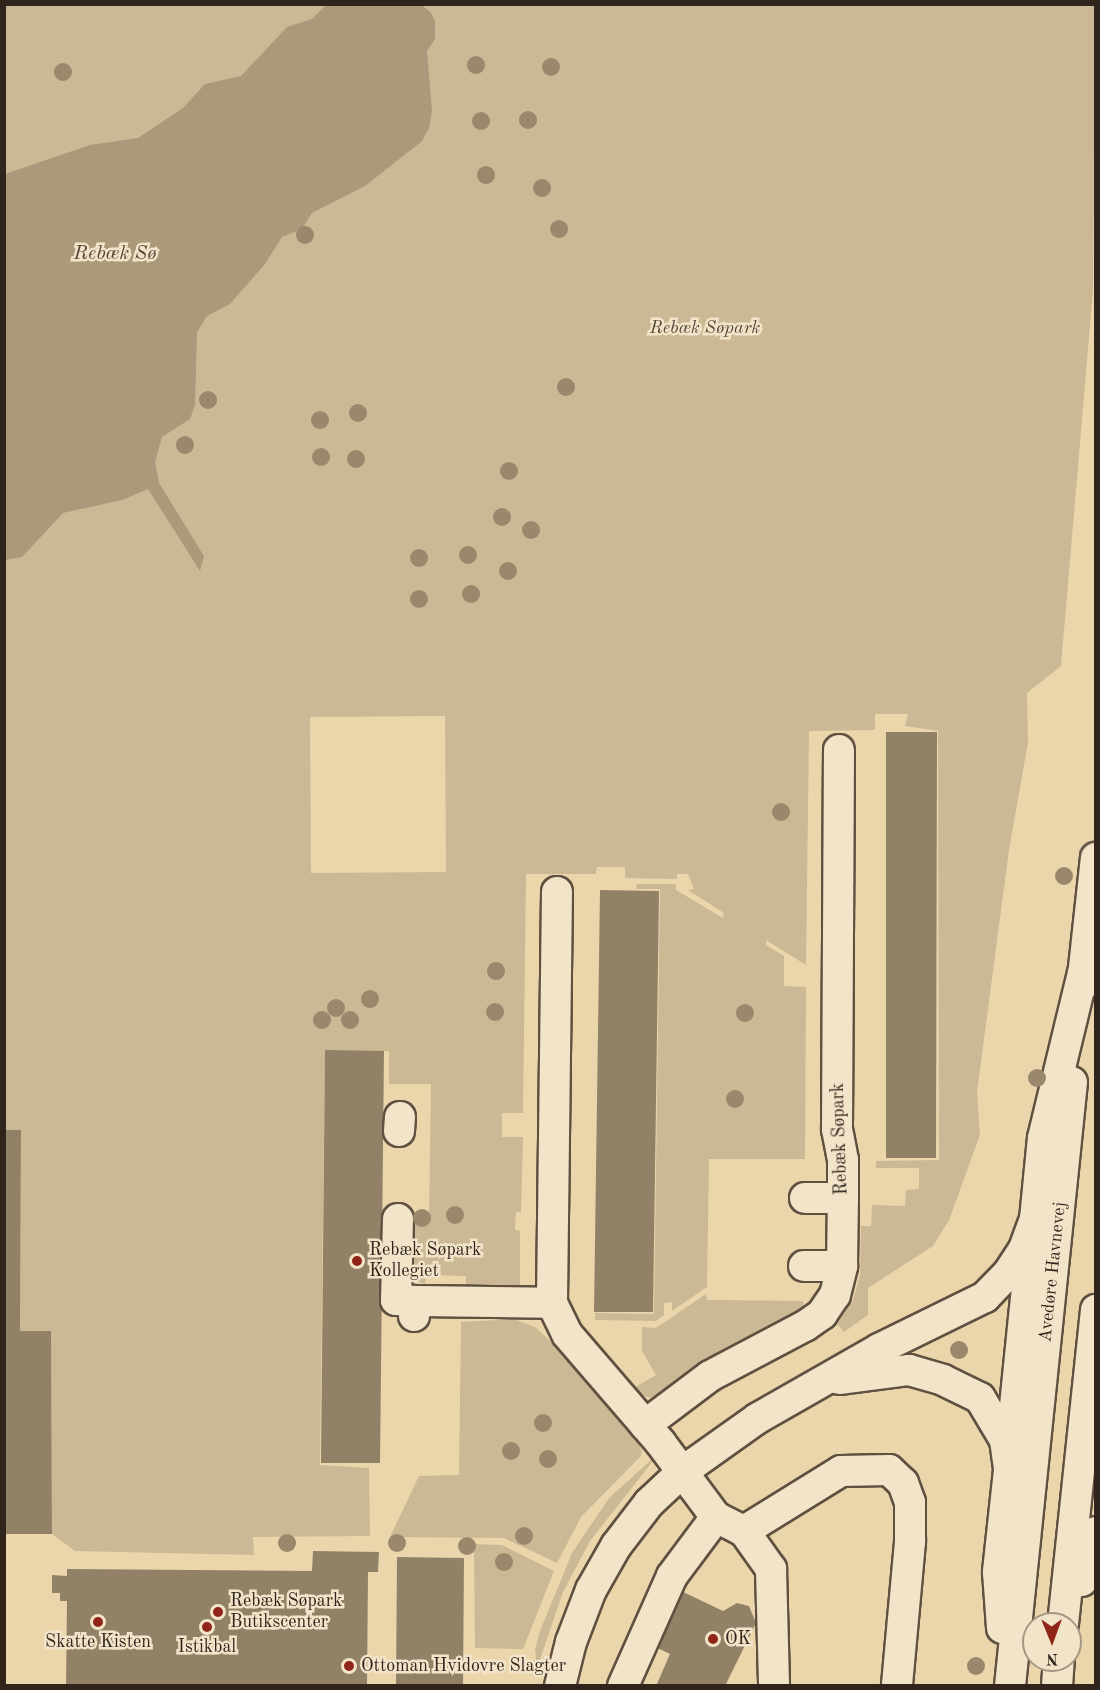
<!DOCTYPE html>
<meta charset="utf-8">
<style>
body{margin:0}
#map{position:relative;width:1100px;height:1690px;overflow:hidden;background:#ebd6ac;font-family:"Old Standard TT",serif}
div>[style]{position:absolute}
.green>*{inset:0;background:#cbb894}
.water>*{inset:0;background:#ab997b}
.building>*{inset:0;background:#918167}
.roads{filter:drop-shadow(2px 0 #5f5040) drop-shadow(-2px 0 #5f5040) drop-shadow(0 2px #5f5040) drop-shadow(0 -2px #5f5040)}
.minor>*{height:30px;margin:-15px;padding:0 15px;transform-origin:15px;border-radius:15px;background:#f2e4c9}
.trees>*{width:18px;height:18px;margin:-9px;border-radius:50%;background:#9a886d}
.dots>*{width:16px;height:16px;translate:-50% -50%;box-sizing:border-box;border:3px solid #f2e4c9;border-radius:50%}
span{translate:-50% -50%;white-space:nowrap;text-align:center;line-height:1.15;-webkit-text-stroke:5px #f2e4c9;paint-order:stroke}
.park-label{font-size:18px;color:#57493a;font-style:italic}
.street-label{font-size:18px;color:#30241c}
.poi-label{font-size:18px;color:#30241c}
.left{translate:0 -50%;text-align:left}
.water-label{font-size:20px;color:#554738;font-style:italic}
.frame{position:absolute;inset:0;border:6px solid #30241c;pointer-events:none}
.north{position:absolute;left:1022px;top:1612px;width:60px;height:60px;box-sizing:border-box;background:#f2e4c9;border:2px solid #a49784;border-radius:50%;rotate:179deg;font-size:16px;font-weight:700;line-height:24px;text-align:center;color:#30241c}
.north::after{content:'';display:block;margin:auto;width:21px;height:27px;background:#8f2418;clip-path:polygon(50% 0,100% 100%,50% 72%,0 100%)}
</style>
<div id="map">
<div class="green">
<div style="clip-path:polygon(evenodd,4px 5px,1095px 5px,1093px 290px,1061px 666px,1027px 693px,1028px 742px,1009px 850px,977px 1092px,980px 1135px,949px 1220px,933px 1246px,868px 1288px,868px 1315px,844px 1332px,837px 1324px,853px 1300px,860px 1275px,861px 1226px,871px 1226px,872px 1205px,905px 1206px,906px 1190px,919px 1189px,919px 1168px,876px 1168px,876px 1161px,939px 1160px,938px 731px,905px 726px,908px 714px,875px 714px,875px 730px,809px 731px,806px 965px,766px 940px,766px 945px,784px 956px,784px 986px,806px 987px,805px 1159px,709px 1159px,707px 1287px,672px 1311px,672px 1302px,664px 1303px,664px 1315px,656px 1321px,595px 1320px,595px 1313px,654px 1314px,660px 889px,637px 889px,636px 884px,676px 884px,676px 890px,723px 918px,724px 913px,688px 890px,694px 889px,688px 874px,677px 874px,677px 879px,625px 878px,625px 867px,597px 867px,596px 874px,526px 874px,523px 1113px,502px 1113px,502px 1137px,523px 1137px,521px 1212px,516px 1212px,515px 1230px,520px 1231px,520px 1289px,466px 1288px,466px 1276px,426px 1275px,425px 1284px,415px 1281px,411px 1275px,410px 1220px,429px 1219px,431px 1084px,389px 1084px,389px 1051px,325px 1051px,320px 1465px,369px 1468px,370px 1536px,253px 1537px,254px 1555px,75px 1551px,52px 1534px,51px 1332px,20px 1331px,21px 1130px,4px 1130px,4px 5px,445px 716px,446px 872px,311px 873px,310px 717px,445px 716px)"></div>
<div style="clip-path:polygon(706px 1294px,707px 1300px,803px 1301px,804px 1311px,662px 1394px,651px 1398px,636px 1394px,632px 1389px,656px 1375px,642px 1351px,642px 1327px,656px 1328px)"></div>
<div style="clip-path:polygon(513px 1319px,535px 1327px,547px 1338px,637px 1440px,642px 1452px,640px 1457px,581px 1517px,557px 1563px,504px 1538px,390px 1537px,419px 1476px,459px 1475px,461px 1322px)"></div>
<div style="clip-path:polygon(660px 1452px,590px 1541px,563px 1592px,537px 1668px,535px 1649px,540px 1631px,572px 1553px,609px 1498px)"></div>
<div style="clip-path:polygon(474px 1544px,502px 1545px,554px 1571px,523px 1649px,475px 1648px)"></div>
</div>
<div class="water">
<div style="clip-path:polygon(326px 5px,422px 5px,431px 13px,435px 21px,435px 39px,427px 51px,432px 111px,429px 128px,422px 141px,365px 186px,312px 213px,302px 229px,282px 237px,265px 264px,230px 304px,207px 316px,197px 332px,195px 405px,190px 419px,162px 437px,155px 462px,159px 483px,204px 556px,200px 571px,148px 489px,122px 500px,63px 513px,22px 557px,5px 560px,5px 174px,90px 145px,138px 138px,183px 108px,205px 84px,241px 76px,287px 27px,312px 19px)"></div>
</div>
<div class="building">
<div style="clip-path:polygon(886px 732px,937px 732px,936px 1158px,886px 1158px)"></div>
<div style="clip-path:polygon(600px 890px,659px 891px,653px 1312px,594px 1312px)"></div>
<div style="clip-path:polygon(325px 1050px,384px 1051px,382px 1242px,393px 1242px,382px 1280px,380px 1463px,321px 1463px)"></div>
<div style="clip-path:polygon(4px 1130px,21px 1130px,20px 1331px,51px 1331px,52px 1534px,5px 1534px)"></div>
<div style="clip-path:polygon(313px 1551px,379px 1552px,378px 1572px,368px 1572px,367px 1686px,66px 1686px,67px 1601px,60px 1601px,60px 1593px,52px 1593px,52px 1575px,67px 1576px,67px 1569px,312px 1571px)"></div>
<div style="clip-path:polygon(397px 1557px,464px 1558px,463px 1686px,396px 1686px)"></div>
<div style="clip-path:polygon(656px 1579px,723px 1611px,737px 1603px,749px 1606px,756px 1623px,725px 1686px,656px 1686px,670px 1654px,629px 1634px)"></div>
</div>
<div class="roads">
<div class="minor">
<div style="left:557px;top:892px;width:411px;rotate:90.7deg"></div>
<div style="left:552px;top:1303px;width:34px;rotate:64deg"></div>
<div style="left:567px;top:1334px;width:143px;rotate:49.3deg"></div>
<div style="left:660px;top:1442px;width:94px;rotate:53.3deg"></div>
<div style="left:716px;top:1517px;width:31px;rotate:27deg"></div>
<div style="left:744px;top:1531px;width:47px;rotate:54.6deg"></div>
<div style="left:771px;top:1569px;width:117px;rotate:88.5deg"></div>
<div style="left:1082px;top:986px;width:129px;rotate:-83.8deg"></div>
<div style="left:399px;top:1131px;width:14px;rotate:-86deg"></div>
<div style="left:805px;top:1198px;width:38px"></div>
<div style="left:398px;top:1219px;width:81px;rotate:91.4deg"></div>
<div style="left:396px;top:1300px;width:19px;rotate:3deg"></div>
<div style="left:804px;top:1266px;width:38px"></div>
<div style="left:414px;top:1316px;width:15px;rotate:-86deg"></div>
<div style="left:415px;top:1301px;width:137px;rotate:0.8deg"></div>
<div style="left:839px;top:1379px;width:71px;rotate:-7.3deg"></div>
<div style="left:909px;top:1370px;width:35px;rotate:16deg"></div>
<div style="left:943px;top:1380px;width:41px;rotate:25.9deg"></div>
<div style="left:980px;top:1398px;width:49px;rotate:59.2deg"></div>
<div style="left:1005px;top:1440px;width:30px;rotate:82deg"></div>
<div style="left:1009px;top:1470px;width:103px;rotate:96.2deg"></div>
<div style="left:998px;top:1572px;width:56px;rotate:85.9deg"></div>
<div style="left:645px;top:1425px;width:81px;rotate:-37deg"></div>
<div style="left:710px;top:1376px;width:107px;rotate:-27.8deg"></div>
<div style="left:805px;top:1326px;width:21px;rotate:-35deg"></div>
<div style="left:822px;top:1314px;width:23px;rotate:-56deg"></div>
<div style="left:835px;top:1295px;width:30px;rotate:-76deg"></div>
<div style="left:842px;top:1266px;width:68px;rotate:-89.2deg"></div>
<div style="left:843px;top:1198px;width:38px;rotate:-90deg"></div>
<div style="left:843px;top:1160px;width:32px;rotate:-101deg"></div>
<div style="left:837px;top:1129px;width:379px;rotate:-89.7deg"></div>
<div style="left:1010px;top:1455px;width:216px;rotate:-84.2deg"></div>
<div style="left:744px;top:1531px;width:114px;rotate:-31.7deg"></div>
<div style="left:841px;top:1471px;width:48px;rotate:-1.2deg"></div>
<div style="left:889px;top:1470px;width:19px;rotate:43deg"></div>
<div style="left:903px;top:1483px;width:20px;rotate:70deg"></div>
<div style="left:910px;top:1502px;width:40px;rotate:90deg"></div>
<div style="left:910px;top:1542px;width:145px;rotate:95.2deg"></div>
<div style="left:1082px;top:1581px;width:51px;rotate:-74.1deg"></div>
<div style="left:1063px;top:1624px;width:316px;rotate:-84deg"></div>
<div style="left:560px;top:1686px;width:45px;rotate:-76deg"></div>
<div style="left:571px;top:1642px;width:56px;rotate:-69deg"></div>
<div style="left:591px;top:1590px;width:51px;rotate:-60.4deg"></div>
<div style="left:616px;top:1546px;width:54px;rotate:-52.5deg"></div>
<div style="left:649px;top:1503px;width:45px;rotate:-43.2deg"></div>
<div style="left:682px;top:1472px;width:93px;rotate:-35.4deg"></div>
<div style="left:758px;top:1418px;width:139px;rotate:-29.7deg"></div>
<div style="left:879px;top:1349px;width:118px;rotate:-26.1deg"></div>
<div style="left:985px;top:1297px;width:35px;rotate:-46deg"></div>
<div style="left:1009px;top:1272px;width:27px;rotate:-57deg"></div>
<div style="left:1024px;top:1249px;width:32px;rotate:-70deg"></div>
<div style="left:1035px;top:1219px;width:81px;rotate:-84.4deg"></div>
<div style="left:1043px;top:1138px;width:175px;rotate:-76.4deg"></div>
<div style="left:623px;top:1686px;width:120px;rotate:-66deg"></div>
<div style="left:672px;top:1576px;width:74px;rotate:-53.3deg"></div>
<div style="left:1010px;top:1686px;width:607px;rotate:-84.14deg"></div>
<div style="left:1057px;top:1686px;width:26px;rotate:-86deg"></div>
</div>
</div>
<div class="trees">
<div style="left:476px;top:65px"></div>
<div style="left:551px;top:67px"></div>
<div style="left:63px;top:72px"></div>
<div style="left:528px;top:120px"></div>
<div style="left:481px;top:121px"></div>
<div style="left:486px;top:175px"></div>
<div style="left:542px;top:188px"></div>
<div style="left:559px;top:229px"></div>
<div style="left:305px;top:235px"></div>
<div style="left:566px;top:387px"></div>
<div style="left:208px;top:400px"></div>
<div style="left:358px;top:413px"></div>
<div style="left:320px;top:420px"></div>
<div style="left:185px;top:445px"></div>
<div style="left:321px;top:457px"></div>
<div style="left:356px;top:459px"></div>
<div style="left:509px;top:471px"></div>
<div style="left:502px;top:517px"></div>
<div style="left:531px;top:530px"></div>
<div style="left:468px;top:555px"></div>
<div style="left:419px;top:558px"></div>
<div style="left:508px;top:571px"></div>
<div style="left:471px;top:594px"></div>
<div style="left:419px;top:599px"></div>
<div style="left:781px;top:812px"></div>
<div style="left:1064px;top:876px"></div>
<div style="left:496px;top:971px"></div>
<div style="left:370px;top:999px"></div>
<div style="left:336px;top:1008px"></div>
<div style="left:495px;top:1012px"></div>
<div style="left:745px;top:1013px"></div>
<div style="left:322px;top:1020px"></div>
<div style="left:350px;top:1020px"></div>
<div style="left:1037px;top:1078px"></div>
<div style="left:735px;top:1099px"></div>
<div style="left:455px;top:1215px"></div>
<div style="left:422px;top:1218px"></div>
<div style="left:959px;top:1350px"></div>
<div style="left:543px;top:1423px"></div>
<div style="left:511px;top:1451px"></div>
<div style="left:548px;top:1459px"></div>
<div style="left:524px;top:1536px"></div>
<div style="left:287px;top:1543px"></div>
<div style="left:397px;top:1543px"></div>
<div style="left:467px;top:1546px"></div>
<div style="left:504px;top:1562px"></div>
<div style="left:976px;top:1666px"></div>
</div>
<div class="dots">
<div style="left:357px;top:1261px;background:#8f2418"></div>
<div style="left:218px;top:1612px;background:#8f2418"></div>
<div style="left:98px;top:1622px;background:#8f2418"></div>
<div style="left:207px;top:1627px;background:#8f2418"></div>
<div style="left:713px;top:1639px;background:#8f2418"></div>
<div style="left:349px;top:1666px;background:#8f2418"></div>
</div>
<div class="park-label">
<span style="left:705px;top:328px">Rebæk Søpark</span>
</div>
<div class="street-label">
<span style="left:840px;top:1139px;rotate:-92deg">Rebæk Søpark</span>
<span style="left:1053px;top:1272px;rotate:-84deg">Avedøre Havnevej</span>
</div>
<div class="poi-label">
<span class="left" style="left:369px;top:1261px">Rebæk Søpark<br>Kollegiet</span>
<span class="left" style="left:230px;top:1612px">Rebæk Søpark<br>Butikscenter</span>
<span class="left" style="left:725px;top:1639px">OK</span>
<span style="left:98px;top:1642px">Skatte Kisten</span>
<span style="left:207px;top:1647px">Istikbal</span>
<span class="left" style="left:361px;top:1666px">Ottoman Hvidovre Slagter</span>
</div>
<div class="water-label">
<span style="left:115px;top:254px">Rebæk Sø</span>
</div>
<div class="frame"></div>
<div class="north">N</div>
</div>
